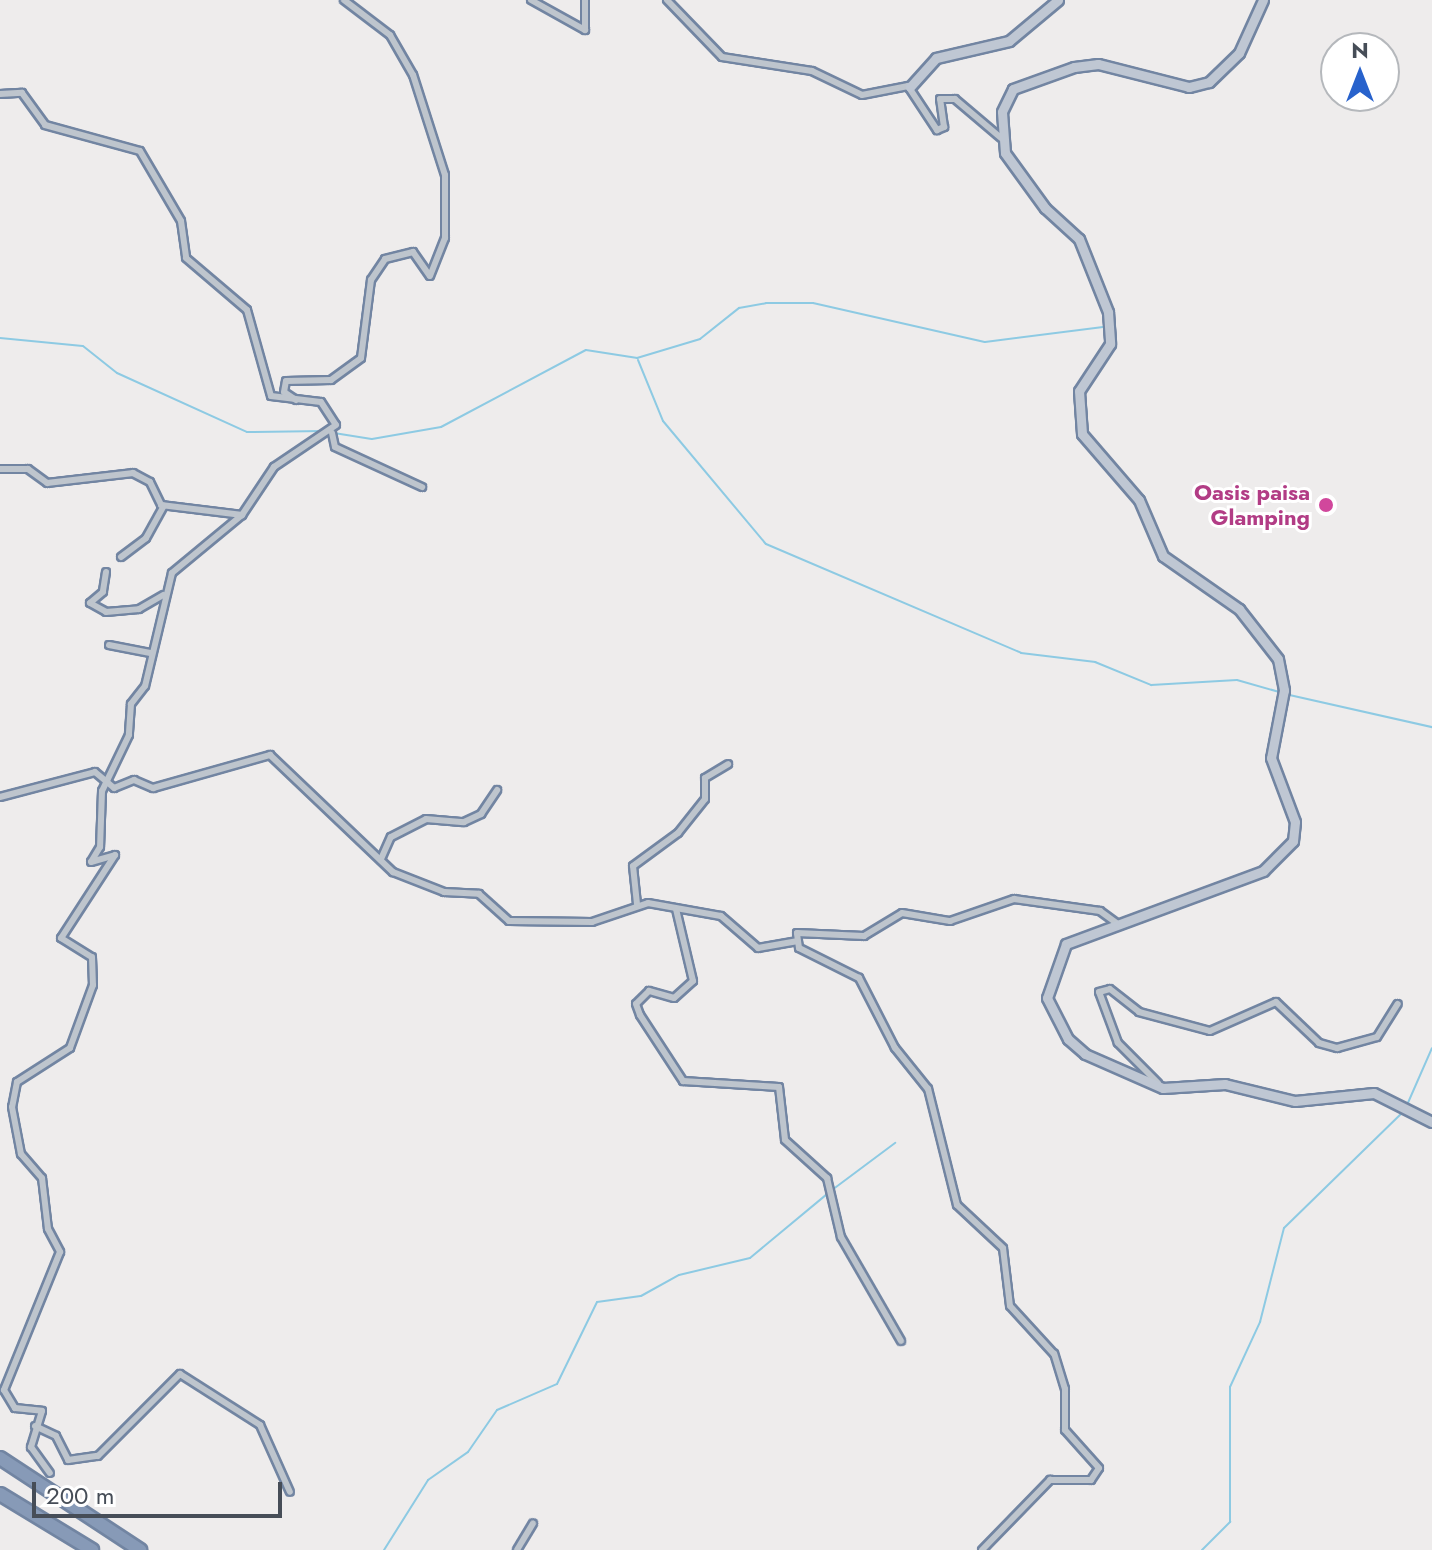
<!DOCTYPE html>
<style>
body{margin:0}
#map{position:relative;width:1432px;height:1550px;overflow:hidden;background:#eeecec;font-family:Jost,sans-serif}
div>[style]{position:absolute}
.stream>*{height:2px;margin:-1px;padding:0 1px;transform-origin:1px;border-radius:1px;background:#8dcae3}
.roads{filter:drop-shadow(2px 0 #7285a2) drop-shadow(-2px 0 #7285a2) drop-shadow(0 2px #7285a2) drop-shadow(0 -2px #7285a2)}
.street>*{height:6px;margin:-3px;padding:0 3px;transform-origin:3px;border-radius:3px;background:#bec5cd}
.secondary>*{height:9px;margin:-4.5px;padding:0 4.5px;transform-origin:4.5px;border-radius:4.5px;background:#bfc7d3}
.highway>*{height:12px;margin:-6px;padding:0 6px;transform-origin:6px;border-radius:6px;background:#879ab7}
.dots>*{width:22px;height:22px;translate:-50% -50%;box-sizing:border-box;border:4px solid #fff;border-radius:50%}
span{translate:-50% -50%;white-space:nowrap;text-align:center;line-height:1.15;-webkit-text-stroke:6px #fff;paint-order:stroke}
.hotel-label{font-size:22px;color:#b23c85;font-weight:700}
.right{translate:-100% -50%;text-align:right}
.north{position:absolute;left:1320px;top:32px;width:80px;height:80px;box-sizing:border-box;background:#fff;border:2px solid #b5b8bc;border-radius:50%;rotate:0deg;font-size:22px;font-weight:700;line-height:32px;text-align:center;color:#464d57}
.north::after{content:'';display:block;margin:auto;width:28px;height:36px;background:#2862cc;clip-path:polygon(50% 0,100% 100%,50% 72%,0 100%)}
.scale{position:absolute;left:32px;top:1482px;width:250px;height:36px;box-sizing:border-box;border:4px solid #464d57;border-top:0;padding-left:10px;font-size:24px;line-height:28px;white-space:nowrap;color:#464d57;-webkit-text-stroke:6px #fff;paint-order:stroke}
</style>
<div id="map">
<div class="stream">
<div style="left:0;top:338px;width:83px;rotate:5.5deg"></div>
<div style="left:83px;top:346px;width:43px;rotate:38.5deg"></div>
<div style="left:117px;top:373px;width:143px;rotate:24.4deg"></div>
<div style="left:247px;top:432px;width:77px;rotate:-0.7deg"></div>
<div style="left:638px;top:360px;width:66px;rotate:67.7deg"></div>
<div style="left:663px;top:421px;width:160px;rotate:50.1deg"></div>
<div style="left:766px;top:544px;width:277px;rotate:23.1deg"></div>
<div style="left:1021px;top:653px;width:75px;rotate:6.9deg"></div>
<div style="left:1095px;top:662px;width:61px;rotate:22.3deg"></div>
<div style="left:1151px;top:685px;width:86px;rotate:-3.3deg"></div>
<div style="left:1237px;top:680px;width:44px;rotate:15.9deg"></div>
<div style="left:334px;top:433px;width:38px;rotate:9deg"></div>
<div style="left:372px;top:439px;width:70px;rotate:-9.9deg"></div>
<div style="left:441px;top:427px;width:164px;rotate:-28deg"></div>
<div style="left:586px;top:350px;width:52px;rotate:8.9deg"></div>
<div style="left:637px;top:358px;width:66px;rotate:-16.8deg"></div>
<div style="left:700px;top:339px;width:50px;rotate:-38.5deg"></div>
<div style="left:739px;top:308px;width:27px;rotate:-10deg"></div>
<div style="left:766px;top:303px;width:47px"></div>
<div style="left:813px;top:303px;width:176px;rotate:12.8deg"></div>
<div style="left:985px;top:342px;width:119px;rotate:-7.2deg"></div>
<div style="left:1285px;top:694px;width:151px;rotate:12.7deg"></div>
<div style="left:1407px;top:1105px;width:62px;rotate:-66.3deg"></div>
<div style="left:832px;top:1190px;width:79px;rotate:-36.7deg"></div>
<div style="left:384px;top:1550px;width:83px;rotate:-57.8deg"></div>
<div style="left:428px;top:1480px;width:49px;rotate:-35deg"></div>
<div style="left:468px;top:1452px;width:51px;rotate:-55.4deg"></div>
<div style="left:497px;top:1410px;width:65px;rotate:-23.4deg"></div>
<div style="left:557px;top:1384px;width:91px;rotate:-64deg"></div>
<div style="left:597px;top:1302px;width:44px;rotate:-7.8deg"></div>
<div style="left:641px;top:1296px;width:43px;rotate:-28.9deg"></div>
<div style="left:679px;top:1275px;width:73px;rotate:-13.5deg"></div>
<div style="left:750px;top:1258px;width:100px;rotate:-39.7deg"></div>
<div style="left:1202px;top:1550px;width:40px;rotate:-45deg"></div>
<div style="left:1230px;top:1522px;width:135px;rotate:-90deg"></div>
<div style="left:1230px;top:1387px;width:72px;rotate:-65.2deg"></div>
<div style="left:1260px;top:1322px;width:97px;rotate:-75.7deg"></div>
<div style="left:1284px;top:1228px;width:168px;rotate:-44.3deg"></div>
</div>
<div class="roads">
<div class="street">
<div style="left:531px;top:0;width:62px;rotate:29.1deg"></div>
<div style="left:585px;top:30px;width:30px;rotate:-90deg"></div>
<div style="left:667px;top:0;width:79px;rotate:46deg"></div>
<div style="left:722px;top:57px;width:91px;rotate:8.8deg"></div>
<div style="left:812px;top:71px;width:55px;rotate:25.6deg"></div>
<div style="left:862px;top:95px;width:47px;rotate:-11.1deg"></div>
<div style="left:908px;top:86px;width:53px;rotate:56.6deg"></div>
<div style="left:937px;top:130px;width:8px;rotate:-23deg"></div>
<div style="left:944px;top:127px;width:28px;rotate:-98deg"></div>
<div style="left:940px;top:99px;width:15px"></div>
<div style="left:955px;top:99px;width:60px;rotate:40.3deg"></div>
<div style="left:0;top:94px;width:22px;rotate:-3deg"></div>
<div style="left:22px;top:93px;width:39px;rotate:54deg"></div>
<div style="left:45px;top:125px;width:98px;rotate:15.3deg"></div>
<div style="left:140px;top:151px;width:81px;rotate:59.6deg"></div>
<div style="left:181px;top:221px;width:37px;rotate:82deg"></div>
<div style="left:186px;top:258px;width:80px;rotate:40.4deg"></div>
<div style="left:247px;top:310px;width:89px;rotate:74.4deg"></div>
<div style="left:271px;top:396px;width:50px;rotate:6.8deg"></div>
<div style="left:321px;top:402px;width:27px;rotate:57deg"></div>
<div style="left:336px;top:425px;width:75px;rotate:145.9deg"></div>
<div style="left:274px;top:467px;width:58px;rotate:123.7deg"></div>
<div style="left:242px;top:515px;width:91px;rotate:140.4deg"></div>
<div style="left:172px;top:573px;width:116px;rotate:103.4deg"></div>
<div style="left:145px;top:686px;width:23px;rotate:128deg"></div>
<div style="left:131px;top:704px;width:31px;rotate:94deg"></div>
<div style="left:129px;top:735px;width:62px;rotate:115.7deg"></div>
<div style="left:102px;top:791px;width:56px;rotate:92deg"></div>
<div style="left:100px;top:847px;width:17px;rotate:121deg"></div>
<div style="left:91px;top:862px;width:25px;rotate:-16deg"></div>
<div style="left:115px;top:855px;width:99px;rotate:123deg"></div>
<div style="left:61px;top:938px;width:36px;rotate:32deg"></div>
<div style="left:92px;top:957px;width:28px;rotate:88deg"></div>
<div style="left:93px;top:985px;width:67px;rotate:110.1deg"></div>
<div style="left:70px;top:1048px;width:63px;rotate:147.3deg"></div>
<div style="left:17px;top:1082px;width:25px;rotate:101deg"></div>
<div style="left:12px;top:1107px;width:48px;rotate:79.2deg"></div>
<div style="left:21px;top:1154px;width:32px;rotate:49deg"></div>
<div style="left:42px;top:1178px;width:51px;rotate:83.3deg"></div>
<div style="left:48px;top:1229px;width:26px;rotate:62deg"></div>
<div style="left:60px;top:1252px;width:149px;rotate:112.1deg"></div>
<div style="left:4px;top:1390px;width:21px;rotate:59deg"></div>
<div style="left:15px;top:1408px;width:27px;rotate:6deg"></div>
<div style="left:42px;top:1411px;width:38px;rotate:107deg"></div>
<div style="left:31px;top:1447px;width:32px;rotate:54deg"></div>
<div style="left:296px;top:400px;width:14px;rotate:-146deg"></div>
<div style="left:284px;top:392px;width:11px;rotate:-80deg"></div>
<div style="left:286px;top:381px;width:45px;rotate:-1.3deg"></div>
<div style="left:331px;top:380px;width:37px;rotate:-36deg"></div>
<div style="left:361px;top:358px;width:79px;rotate:-82.7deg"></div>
<div style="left:371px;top:280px;width:25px;rotate:-56deg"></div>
<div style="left:385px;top:259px;width:29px;rotate:-14deg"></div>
<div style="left:413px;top:252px;width:29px;rotate:55deg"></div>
<div style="left:430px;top:276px;width:41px;rotate:-68.5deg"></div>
<div style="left:445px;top:238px;width:63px;rotate:-90deg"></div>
<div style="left:445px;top:175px;width:105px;rotate:-107.7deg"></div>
<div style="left:413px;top:75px;width:46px;rotate:-119.9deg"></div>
<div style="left:390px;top:35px;width:58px;rotate:-142.7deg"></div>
<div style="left:332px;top:433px;width:14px;rotate:78deg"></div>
<div style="left:335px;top:447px;width:96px;rotate:24.7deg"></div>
<div style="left:0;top:469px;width:28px"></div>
<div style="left:28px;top:469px;width:24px;rotate:36deg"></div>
<div style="left:47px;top:483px;width:87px;rotate:-6.6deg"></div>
<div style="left:133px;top:473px;width:19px;rotate:28deg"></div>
<div style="left:150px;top:482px;width:25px;rotate:64deg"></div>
<div style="left:161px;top:505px;width:82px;rotate:7deg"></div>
<div style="left:121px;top:557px;width:31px;rotate:-37deg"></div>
<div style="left:146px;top:538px;width:37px;rotate:-61deg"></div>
<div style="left:106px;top:572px;width:20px;rotate:99deg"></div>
<div style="left:103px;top:592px;width:17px;rotate:140deg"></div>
<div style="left:90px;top:603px;width:18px;rotate:29deg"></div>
<div style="left:106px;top:612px;width:33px;rotate:-5deg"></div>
<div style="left:139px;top:609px;width:28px;rotate:-30deg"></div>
<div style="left:109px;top:645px;width:42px;rotate:11deg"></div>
<div style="left:0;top:797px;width:98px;rotate:-14.7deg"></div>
<div style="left:95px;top:772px;width:25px;rotate:40deg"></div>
<div style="left:114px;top:788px;width:22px;rotate:-22deg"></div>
<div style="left:134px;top:780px;width:21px;rotate:23deg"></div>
<div style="left:153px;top:788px;width:122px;rotate:-15.8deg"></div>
<div style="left:270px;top:755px;width:170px;rotate:43.6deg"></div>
<div style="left:393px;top:872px;width:55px;rotate:21.4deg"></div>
<div style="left:444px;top:892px;width:35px;rotate:3deg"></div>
<div style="left:479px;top:894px;width:40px;rotate:42deg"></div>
<div style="left:509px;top:921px;width:83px;rotate:0.7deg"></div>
<div style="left:592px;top:922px;width:59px;rotate:-18.7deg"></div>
<div style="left:648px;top:903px;width:74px;rotate:10.1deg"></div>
<div style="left:721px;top:916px;width:49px;rotate:40.9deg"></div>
<div style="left:758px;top:948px;width:39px;rotate:-10deg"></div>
<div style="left:381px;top:859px;width:24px;rotate:-66deg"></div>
<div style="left:391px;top:837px;width:39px;rotate:-27deg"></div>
<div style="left:426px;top:819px;width:38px;rotate:5deg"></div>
<div style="left:464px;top:822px;width:19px;rotate:-25deg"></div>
<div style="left:481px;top:814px;width:29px;rotate:-56deg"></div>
<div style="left:637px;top:904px;width:38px;rotate:-96deg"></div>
<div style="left:633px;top:866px;width:56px;rotate:-36.3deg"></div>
<div style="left:678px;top:833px;width:43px;rotate:-51.5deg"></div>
<div style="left:705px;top:799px;width:21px;rotate:-90deg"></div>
<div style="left:705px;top:778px;width:27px;rotate:-31deg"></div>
<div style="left:676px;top:909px;width:74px;rotate:76.7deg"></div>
<div style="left:693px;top:981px;width:25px;rotate:138deg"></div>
<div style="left:674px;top:998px;width:26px;rotate:-164deg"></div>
<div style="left:649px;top:991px;width:18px;rotate:135deg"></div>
<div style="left:636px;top:1004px;width:12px;rotate:70deg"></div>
<div style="left:640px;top:1015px;width:79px;rotate:56.9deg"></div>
<div style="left:683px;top:1081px;width:96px;rotate:3.6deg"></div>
<div style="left:779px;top:1087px;width:53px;rotate:83.5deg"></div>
<div style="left:785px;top:1140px;width:57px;rotate:42.1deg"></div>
<div style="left:827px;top:1178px;width:61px;rotate:76.7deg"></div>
<div style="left:841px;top:1237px;width:120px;rotate:60deg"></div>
<div style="left:1158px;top:1083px;width:57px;rotate:-135deg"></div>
<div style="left:1118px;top:1043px;width:54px;rotate:-110.4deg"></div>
<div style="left:1099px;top:992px;width:11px;rotate:-15deg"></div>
<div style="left:1110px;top:989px;width:37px;rotate:38deg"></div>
<div style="left:1139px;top:1012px;width:73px;rotate:15deg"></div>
<div style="left:1210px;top:1031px;width:72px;rotate:-23.7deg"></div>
<div style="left:1276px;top:1002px;width:59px;rotate:43.6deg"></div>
<div style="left:1319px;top:1043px;width:19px;rotate:16deg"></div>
<div style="left:1337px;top:1048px;width:41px;rotate:-15.4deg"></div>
<div style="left:1377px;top:1037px;width:39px;rotate:-58deg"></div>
<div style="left:35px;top:1426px;width:23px;rotate:25deg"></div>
<div style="left:56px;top:1436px;width:27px;rotate:63deg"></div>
<div style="left:68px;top:1460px;width:30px;rotate:-8deg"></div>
<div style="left:98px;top:1456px;width:116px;rotate:-45deg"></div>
<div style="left:180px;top:1374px;width:95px;rotate:32.5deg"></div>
<div style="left:260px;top:1425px;width:73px;rotate:65.9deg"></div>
<div style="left:517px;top:1550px;width:31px;rotate:-59deg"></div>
<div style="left:982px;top:1550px;width:98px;rotate:-45.8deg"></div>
<div style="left:1050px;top:1480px;width:41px"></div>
<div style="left:1091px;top:1480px;width:14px;rotate:-56deg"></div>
<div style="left:1099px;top:1468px;width:51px;rotate:-131.8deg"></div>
<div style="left:1065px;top:1430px;width:41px;rotate:-90deg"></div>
<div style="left:1065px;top:1389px;width:37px;rotate:-107deg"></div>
<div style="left:1054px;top:1354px;width:65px;rotate:-132.5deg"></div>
<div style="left:1010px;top:1306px;width:58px;rotate:-96.9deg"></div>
<div style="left:1003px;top:1248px;width:63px;rotate:-136.9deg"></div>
<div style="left:957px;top:1205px;width:120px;rotate:-104deg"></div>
<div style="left:928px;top:1089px;width:53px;rotate:-128.8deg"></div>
<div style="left:895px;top:1048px;width:79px;rotate:-117.2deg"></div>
<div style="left:859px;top:978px;width:67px;rotate:-153.4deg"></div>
<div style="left:799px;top:948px;width:15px;rotate:-98deg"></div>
<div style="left:797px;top:933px;width:67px;rotate:2.6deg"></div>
<div style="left:864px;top:936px;width:44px;rotate:-31.2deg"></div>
<div style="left:902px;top:913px;width:49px;rotate:9.5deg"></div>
<div style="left:950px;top:921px;width:68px;rotate:-19deg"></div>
<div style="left:1014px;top:899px;width:87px;rotate:7.9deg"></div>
<div style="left:1100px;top:911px;width:24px;rotate:36deg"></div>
</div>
<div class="secondary">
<div style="left:1263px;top:0;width:58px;rotate:114.4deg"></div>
<div style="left:1239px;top:53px;width:42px;rotate:136deg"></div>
<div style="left:1209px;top:82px;width:21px;rotate:166deg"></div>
<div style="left:1189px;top:87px;width:94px;rotate:-165.8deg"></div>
<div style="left:1098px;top:64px;width:24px;rotate:173deg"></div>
<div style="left:1074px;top:67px;width:65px;rotate:160.2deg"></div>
<div style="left:1013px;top:89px;width:25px;rotate:116deg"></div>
<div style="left:1002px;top:112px;width:41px;rotate:85.8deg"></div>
<div style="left:1005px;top:153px;width:68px;rotate:54deg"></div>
<div style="left:1045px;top:208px;width:46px;rotate:42.4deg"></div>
<div style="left:1079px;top:239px;width:79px;rotate:68.3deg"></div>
<div style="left:1108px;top:312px;width:32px;rotate:86deg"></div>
<div style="left:1110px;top:344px;width:56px;rotate:123.4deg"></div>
<div style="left:1079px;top:391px;width:43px;rotate:86deg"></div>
<div style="left:1082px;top:434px;width:87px;rotate:49.2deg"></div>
<div style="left:1139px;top:500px;width:61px;rotate:66.8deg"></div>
<div style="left:1163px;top:556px;width:93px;rotate:34.9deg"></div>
<div style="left:1239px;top:609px;width:63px;rotate:52deg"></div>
<div style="left:1278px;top:659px;width:32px;rotate:79deg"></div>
<div style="left:1284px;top:690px;width:69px;rotate:100.8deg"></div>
<div style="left:1271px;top:758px;width:68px;rotate:69.4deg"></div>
<div style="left:1295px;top:822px;width:19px;rotate:96deg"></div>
<div style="left:1293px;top:841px;width:42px;rotate:135deg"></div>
<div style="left:1263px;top:871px;width:210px;rotate:159.7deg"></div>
<div style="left:1066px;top:944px;width:57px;rotate:109.4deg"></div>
<div style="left:1047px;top:998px;width:46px;rotate:62.9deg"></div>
<div style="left:1068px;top:1039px;width:23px;rotate:41deg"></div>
<div style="left:1085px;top:1054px;width:85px;rotate:23.6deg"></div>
<div style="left:1163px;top:1088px;width:62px;rotate:-3.7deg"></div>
<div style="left:1225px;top:1084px;width:72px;rotate:13.7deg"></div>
<div style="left:1295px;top:1101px;width:79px;rotate:-5.8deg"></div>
<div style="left:1374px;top:1093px;width:65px;rotate:26.6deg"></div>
<div style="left:910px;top:87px;width:39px;rotate:-48deg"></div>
<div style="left:936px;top:58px;width:75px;rotate:-13.1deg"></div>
<div style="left:1009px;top:41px;width:64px;rotate:-39.9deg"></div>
</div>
<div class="highway">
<div style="left:0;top:1458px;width:168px;rotate:33.3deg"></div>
<div style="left:0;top:1494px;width:108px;rotate:31.3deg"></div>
</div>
</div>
<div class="dots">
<div style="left:1326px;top:505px;background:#d1479c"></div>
</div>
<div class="hotel-label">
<span class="right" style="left:1310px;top:505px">Oasis paisa<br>Glamping</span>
</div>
<div class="north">N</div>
<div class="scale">200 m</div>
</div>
